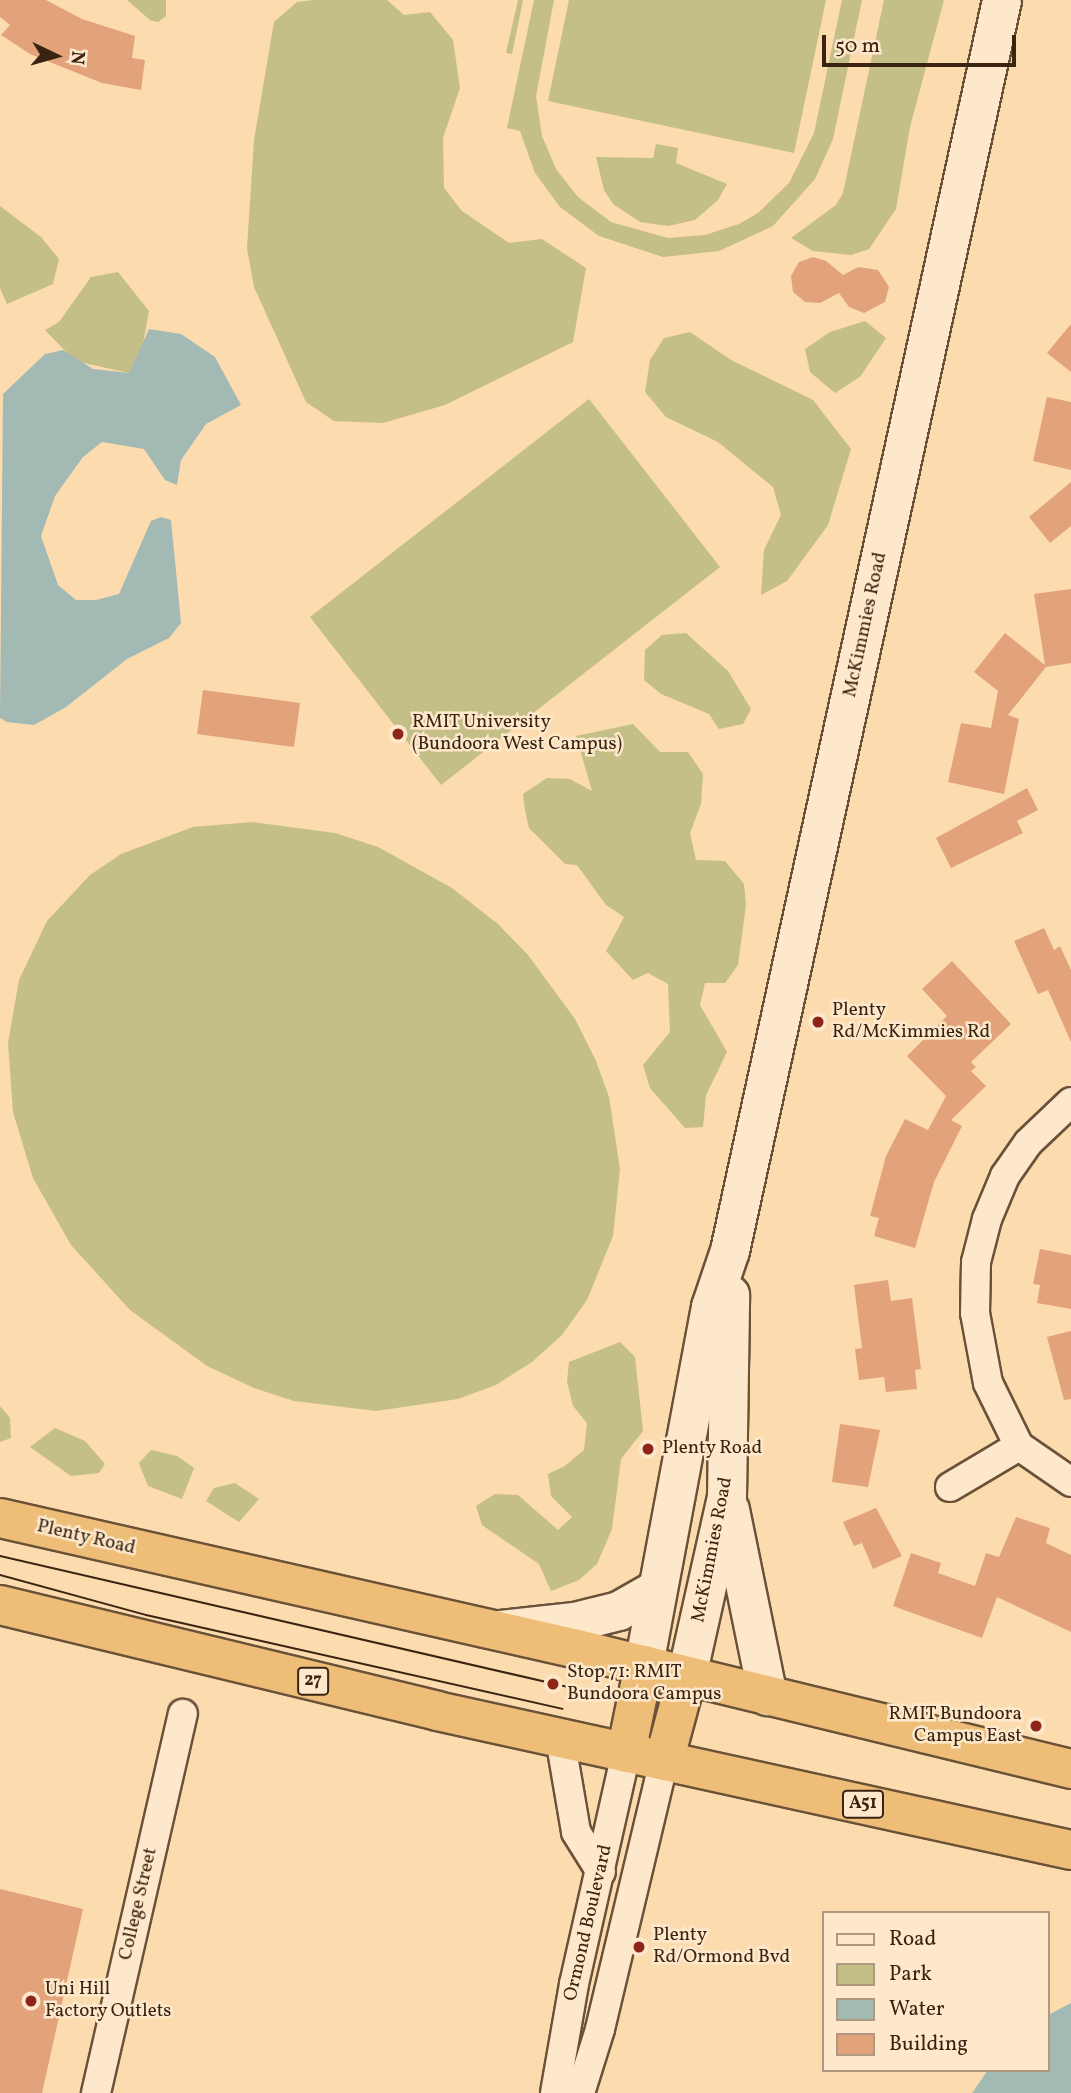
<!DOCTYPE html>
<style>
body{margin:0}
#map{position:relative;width:1071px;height:2093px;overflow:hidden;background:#fcdbaf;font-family:Vollkorn,serif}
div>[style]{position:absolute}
.green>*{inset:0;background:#c4be87}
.water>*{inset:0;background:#a2b9b4}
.building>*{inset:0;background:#e2a27a}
.roads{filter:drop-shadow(2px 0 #6a5239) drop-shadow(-2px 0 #6a5239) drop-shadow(0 2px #6a5239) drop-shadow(0 -2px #6a5239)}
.street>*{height:28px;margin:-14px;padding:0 14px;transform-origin:14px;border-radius:14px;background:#fde8cb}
.secondary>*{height:38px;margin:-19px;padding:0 19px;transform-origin:19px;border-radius:19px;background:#fde8cb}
.highway>*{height:38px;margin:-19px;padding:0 19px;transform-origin:19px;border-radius:19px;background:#eebe78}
.tram>*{height:2px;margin:-1px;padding:0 1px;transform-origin:1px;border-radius:1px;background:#392412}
.dots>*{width:19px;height:19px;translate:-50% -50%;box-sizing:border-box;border:4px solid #fde8cb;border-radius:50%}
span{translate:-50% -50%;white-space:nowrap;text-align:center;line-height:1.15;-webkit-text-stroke:5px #fde8cb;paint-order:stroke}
.shield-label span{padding:2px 5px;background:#fde8cb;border:2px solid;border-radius:5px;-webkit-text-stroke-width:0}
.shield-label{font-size:18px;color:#392412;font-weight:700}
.street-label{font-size:19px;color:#392412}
.poi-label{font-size:19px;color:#392412}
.left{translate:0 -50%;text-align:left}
.right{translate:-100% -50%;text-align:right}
.legend{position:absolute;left:822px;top:1911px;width:228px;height:161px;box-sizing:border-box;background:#fde8cb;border:2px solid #af9a81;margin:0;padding:9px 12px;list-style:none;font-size:21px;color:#392412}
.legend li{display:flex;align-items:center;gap:14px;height:35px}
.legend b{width:35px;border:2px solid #af9a81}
.north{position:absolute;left:21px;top:21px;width:70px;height:70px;-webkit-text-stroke:5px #fde8cb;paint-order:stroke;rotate:95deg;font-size:19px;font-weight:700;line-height:28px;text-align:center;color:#392412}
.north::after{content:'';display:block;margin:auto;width:24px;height:32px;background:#392412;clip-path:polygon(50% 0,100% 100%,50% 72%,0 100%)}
.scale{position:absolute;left:822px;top:35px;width:194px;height:32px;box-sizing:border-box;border:4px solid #392412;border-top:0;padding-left:9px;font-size:21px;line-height:24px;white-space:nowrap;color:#392412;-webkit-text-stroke:5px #fde8cb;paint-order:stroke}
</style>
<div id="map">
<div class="green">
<div style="clip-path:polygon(127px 0,166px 0,166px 16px,158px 22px,150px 20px)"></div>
<div style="clip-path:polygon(315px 0,387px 0,404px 15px,430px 12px,453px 40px,460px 88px,443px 138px,444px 188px,462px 211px,509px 243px,542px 239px,586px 268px,573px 342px,445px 405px,383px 423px,334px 421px,306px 402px,254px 287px,247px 248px,254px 140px,274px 22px,297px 2px)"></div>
<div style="clip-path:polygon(518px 0,523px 0,512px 54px,506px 53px)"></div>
<div style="clip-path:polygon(534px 0,554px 0,536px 96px,542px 136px,556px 169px,578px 197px,611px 222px,668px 238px,705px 235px,739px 224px,758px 213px,789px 183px,814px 133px,842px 0,862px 0,833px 139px,815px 179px,773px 226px,719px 251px,663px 257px,599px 236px,560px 207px,535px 173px,520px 131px,507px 128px)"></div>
<div style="clip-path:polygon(569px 0,826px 0,794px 153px,548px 101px)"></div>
<div style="clip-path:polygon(884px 0,944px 0,910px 127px,896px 209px,869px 249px,851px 255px,813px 251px,791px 238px,836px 205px,843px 193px)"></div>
<div style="clip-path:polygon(656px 144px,678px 148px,676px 163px,727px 184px,718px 200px,695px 220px,668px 226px,640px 222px,613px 204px,604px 190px,596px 157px,653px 158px)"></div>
<div style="clip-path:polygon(0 206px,41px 237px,59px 259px,53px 284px,7px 304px,0 288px)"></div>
<div style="clip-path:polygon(118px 272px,149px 311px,141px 354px,129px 373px,75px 361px,45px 330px,59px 322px,91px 277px)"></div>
<div style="clip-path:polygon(865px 321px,886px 338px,860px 377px,835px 393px,810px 372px,805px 349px,830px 332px)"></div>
<div style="clip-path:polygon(690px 332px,731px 360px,813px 400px,851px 449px,828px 525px,787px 581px,761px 595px,764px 550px,781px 515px,773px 487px,718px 442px,666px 417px,645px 392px,650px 360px,664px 338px)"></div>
<div style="clip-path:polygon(589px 399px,720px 567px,441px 785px,310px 617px)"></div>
<div style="clip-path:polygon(686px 633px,728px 671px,751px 709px,743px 724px,719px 729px,709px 714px,661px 694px,644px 680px,645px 650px,662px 635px)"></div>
<div style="clip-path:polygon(633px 724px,660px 752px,688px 752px,703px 774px,701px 804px,690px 833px,696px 860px,725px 861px,744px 884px,746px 905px,738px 965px,725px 983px,705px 983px,700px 1005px,727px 1052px,706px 1095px,703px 1127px,685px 1128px,650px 1088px,643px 1065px,670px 1032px,668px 984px,648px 973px,633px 980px,606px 951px,624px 917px,606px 905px,577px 865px,565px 864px,529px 828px,525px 810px,523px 794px,547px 778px,570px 779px,592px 791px,576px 736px)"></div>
<div style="clip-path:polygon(253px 822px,335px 833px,378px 847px,452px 888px,498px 924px,528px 955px,575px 1019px,596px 1061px,609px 1097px,620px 1169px,613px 1236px,587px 1300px,562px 1335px,532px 1362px,496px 1385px,458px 1399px,376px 1411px,294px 1401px,254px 1388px,207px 1366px,130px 1310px,71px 1245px,33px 1178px,13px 1112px,8px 1043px,19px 980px,47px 921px,90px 875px,121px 854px,193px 827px)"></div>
<div style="clip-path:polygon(620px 1342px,635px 1357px,643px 1431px,621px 1459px,612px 1529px,597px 1564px,579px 1580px,551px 1591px,539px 1564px,482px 1525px,476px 1506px,495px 1494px,518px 1495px,558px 1530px,572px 1517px,551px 1496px,548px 1474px,565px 1466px,584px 1450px,587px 1423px,573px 1406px,567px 1382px,569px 1362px)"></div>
<div style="clip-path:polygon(0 1406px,10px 1418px,11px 1438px,0 1442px)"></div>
<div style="clip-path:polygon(55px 1428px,85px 1441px,105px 1464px,99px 1473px,71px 1476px,30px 1447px)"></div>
<div style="clip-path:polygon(151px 1450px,177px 1456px,194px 1468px,182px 1499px,148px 1486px,139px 1463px)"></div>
<div style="clip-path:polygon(235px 1483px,259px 1499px,239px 1522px,206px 1501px,214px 1488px)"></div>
</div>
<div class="water">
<div style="clip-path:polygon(149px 329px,181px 334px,215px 357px,241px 405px,206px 424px,181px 460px,177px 485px,165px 480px,144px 449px,102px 442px,83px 457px,55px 496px,41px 536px,58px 585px,76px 600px,96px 600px,119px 594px,151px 521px,161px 517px,171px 520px,181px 623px,169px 638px,127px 659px,66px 707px,34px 725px,7px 722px,0 718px,3px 394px,45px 354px,63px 350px,93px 369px,129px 373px)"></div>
<div style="clip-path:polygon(1071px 2003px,1071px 2093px,972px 2093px,988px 2070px,1048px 2070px,1048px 2015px)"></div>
</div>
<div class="building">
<div style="clip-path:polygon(0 0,46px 0,82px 19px,135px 36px,132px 58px,145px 60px,141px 90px,102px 83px,30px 54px,1px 35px,10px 25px,0 17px)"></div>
<div style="clip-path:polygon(813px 257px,826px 261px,843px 275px,858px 267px,878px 270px,889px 287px,885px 302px,864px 313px,849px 307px,839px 293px,820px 303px,805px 302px,793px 292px,791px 276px,799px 262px)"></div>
<div style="clip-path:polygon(1071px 324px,1071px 372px,1047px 353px)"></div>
<div style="clip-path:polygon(1047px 397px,1071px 402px,1071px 470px,1033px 461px)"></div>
<div style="clip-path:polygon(1071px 482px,1071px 526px,1050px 543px,1029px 517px)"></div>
<div style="clip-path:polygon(1071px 589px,1071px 663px,1046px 667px,1008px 715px,1019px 719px,1004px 794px,948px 782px,961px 723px,991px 728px,998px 691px,974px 672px,1005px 633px,1045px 665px,1034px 594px)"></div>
<div style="clip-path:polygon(203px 690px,300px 703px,294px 747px,197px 734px)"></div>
<div style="clip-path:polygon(1027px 788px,1038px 810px,1017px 821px,1023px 833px,951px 868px,936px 838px)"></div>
<div style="clip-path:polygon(1044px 928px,1054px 950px,1060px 946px,1071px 970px,1071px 1042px,1048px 990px,1038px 994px,1014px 941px)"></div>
<div style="clip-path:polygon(952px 961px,1011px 1024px,971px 1062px,976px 1067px,971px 1071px,986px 1086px,951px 1120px,962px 1126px,934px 1182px,915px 1248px,874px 1236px,879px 1218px,870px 1216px,886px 1156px,905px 1119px,928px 1130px,946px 1096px,907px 1056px,947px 1016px,922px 989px)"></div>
<div style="clip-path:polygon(1040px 1249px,1071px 1255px,1071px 1309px,1037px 1303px,1040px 1285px,1033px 1284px)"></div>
<div style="clip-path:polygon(888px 1280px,891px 1301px,912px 1298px,921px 1369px,915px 1370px,917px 1389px,886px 1392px,884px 1377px,859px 1380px,855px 1349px,862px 1348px,854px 1285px)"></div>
<div style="clip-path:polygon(1071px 1331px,1071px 1399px,1064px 1400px,1047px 1337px)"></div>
<div style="clip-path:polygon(840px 1424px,880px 1430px,868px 1487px,832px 1482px)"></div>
<div style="clip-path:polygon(876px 1508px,902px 1556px,873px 1569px,862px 1543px,854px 1546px,843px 1522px)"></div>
<div style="clip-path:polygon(1016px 1517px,1050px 1528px,1046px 1543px,1071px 1555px,1071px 1632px,997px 1597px,982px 1638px,893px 1606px,911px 1553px,941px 1563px,938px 1573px,975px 1586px,986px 1553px,999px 1557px)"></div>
<div style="clip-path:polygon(0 1889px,83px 1909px,42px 2093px,0 2093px)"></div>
</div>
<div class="roads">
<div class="street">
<div style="left:1071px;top:1102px;width:59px;rotate:136.4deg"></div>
<div style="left:1028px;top:1143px;width:40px;rotate:124.9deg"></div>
<div style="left:1005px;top:1176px;width:47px;rotate:112.7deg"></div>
<div style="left:987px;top:1219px;width:44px;rotate:104.3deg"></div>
<div style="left:976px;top:1262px;width:51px;rotate:91.1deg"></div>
<div style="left:975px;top:1313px;width:71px;rotate:79.5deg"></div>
<div style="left:988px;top:1383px;width:70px;rotate:63.8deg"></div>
<div style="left:1019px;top:1446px;width:63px;rotate:34.7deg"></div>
<div style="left:950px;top:1487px;width:80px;rotate:-30.7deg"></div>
<div style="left:560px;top:1738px;width:95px;rotate:80.3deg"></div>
<div style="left:576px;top:1832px;width:47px;rotate:58deg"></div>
<div style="left:96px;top:2093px;width:389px;rotate:-77.1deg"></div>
<div style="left:555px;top:2093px;width:111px;rotate:-80.1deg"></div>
<div style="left:574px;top:1984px;width:237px;rotate:-77.3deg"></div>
<div style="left:580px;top:2093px;width:67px;rotate:-72.6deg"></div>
<div style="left:600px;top:2029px;width:276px;rotate:-76.6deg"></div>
</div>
<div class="secondary">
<div style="left:730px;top:1510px;width:190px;rotate:78.5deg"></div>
<div style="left:501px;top:1630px;width:74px;rotate:-6.2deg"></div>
<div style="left:575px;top:1622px;width:45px;rotate:-14deg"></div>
<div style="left:619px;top:1611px;width:43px;rotate:-29.6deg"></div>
<div style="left:644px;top:1665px;width:364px;rotate:-79.4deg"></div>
<div style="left:711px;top:1307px;width:59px;rotate:-71.3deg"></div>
<div style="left:730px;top:1251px;width:1280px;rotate:-77.73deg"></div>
<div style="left:687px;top:1676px;width:183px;rotate:-77.4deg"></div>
<div style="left:727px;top:1497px;width:202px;rotate:-89.1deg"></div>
</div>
<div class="highway">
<div style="left:0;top:1518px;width:592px;rotate:12.79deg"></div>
<div style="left:577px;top:1649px;width:508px;rotate:13.65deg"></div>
<div style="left:0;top:1605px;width:450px;rotate:13.6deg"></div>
<div style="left:437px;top:1711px;width:649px;rotate:12.37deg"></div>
<div style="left:626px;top:1753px;width:90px;rotate:-78.4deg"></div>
<div style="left:664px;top:1761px;width:88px;rotate:-74.9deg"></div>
</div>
</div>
<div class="tram">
<div style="left:0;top:1556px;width:583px;rotate:12.99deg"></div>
<div style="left:0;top:1575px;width:151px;rotate:15.3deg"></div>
<div style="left:146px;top:1615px;width:427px;rotate:12.7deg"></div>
</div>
<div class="dots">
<div style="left:398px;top:734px;background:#8f2418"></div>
<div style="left:818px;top:1022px;background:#8f2418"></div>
<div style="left:648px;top:1449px;background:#8f2418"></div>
<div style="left:553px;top:1684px;background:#8f2418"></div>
<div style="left:1036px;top:1726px;background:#8f2418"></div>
<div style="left:639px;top:1947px;background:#8f2418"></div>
<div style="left:31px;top:2001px;background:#8f2418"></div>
</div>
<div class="shield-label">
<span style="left:313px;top:1681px">27</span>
<span style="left:863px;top:1804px">A51</span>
</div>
<div class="street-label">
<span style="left:866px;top:625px;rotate:-78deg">McKimmies Road</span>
<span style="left:86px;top:1538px;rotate:13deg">Plenty Road</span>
<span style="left:713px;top:1550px;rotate:-79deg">McKimmies Road</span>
<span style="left:139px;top:1904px;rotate:-77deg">College Street</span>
<span style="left:589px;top:1923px;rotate:-77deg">Ormond Boulevard</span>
</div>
<div class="poi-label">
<span class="left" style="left:412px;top:734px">RMIT University<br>(Bundoora West Campus)</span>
<span class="left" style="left:832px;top:1022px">Plenty<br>Rd/McKimmies Rd</span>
<span class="left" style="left:662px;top:1449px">Plenty Road</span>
<span class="left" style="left:567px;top:1684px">Stop 71: RMIT<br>Bundoora Campus</span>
<span class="right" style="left:1022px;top:1726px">RMIT Bundoora<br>Campus East</span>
<span class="left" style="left:653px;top:1947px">Plenty<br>Rd/Ormond Bvd</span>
<span class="left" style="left:45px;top:2001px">Uni Hill<br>Factory Outlets</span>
</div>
<ul class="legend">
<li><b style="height:9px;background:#fde8cb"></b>Road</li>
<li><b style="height:19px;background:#c4be87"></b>Park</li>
<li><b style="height:19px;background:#a2b9b4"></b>Water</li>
<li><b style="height:19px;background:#e2a27a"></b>Building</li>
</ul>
<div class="north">N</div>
<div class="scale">50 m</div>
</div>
